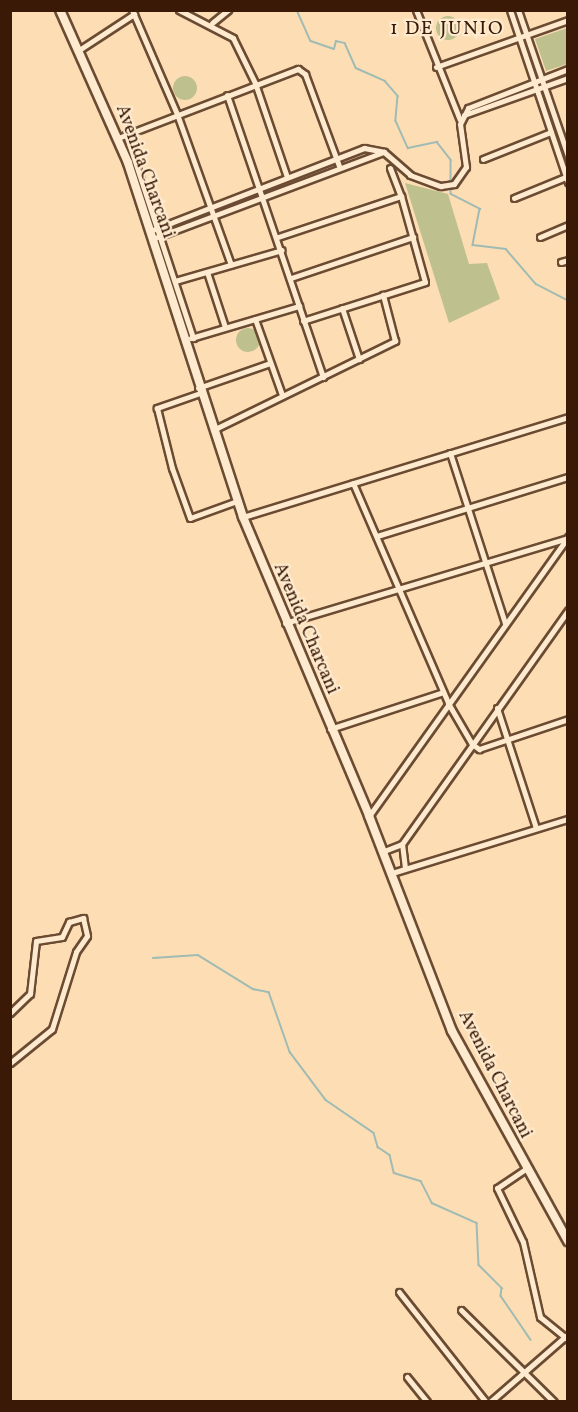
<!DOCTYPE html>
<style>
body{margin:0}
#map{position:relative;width:578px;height:1412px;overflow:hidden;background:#fddeb4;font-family:Vollkorn,serif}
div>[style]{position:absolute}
.green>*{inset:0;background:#bec18e}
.round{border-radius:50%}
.stream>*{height:1.5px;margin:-0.75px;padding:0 0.75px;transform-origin:0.75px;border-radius:0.75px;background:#a0bbb3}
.roads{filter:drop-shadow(2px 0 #6b4b32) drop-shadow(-2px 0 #6b4b32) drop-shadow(0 2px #6b4b32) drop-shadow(0 -2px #6b4b32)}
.minor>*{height:5px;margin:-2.5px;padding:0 2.5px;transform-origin:2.5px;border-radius:2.5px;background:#feeace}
.secondary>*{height:8px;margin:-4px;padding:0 4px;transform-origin:4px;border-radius:4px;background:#feeace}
span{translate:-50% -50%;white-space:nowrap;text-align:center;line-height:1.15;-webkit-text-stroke:4.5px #feeace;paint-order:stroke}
.street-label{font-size:18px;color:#3a1a07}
.neighbourhood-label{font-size:20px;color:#3a1a07;letter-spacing:1.5px}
.frame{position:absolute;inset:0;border:12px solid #3a1a07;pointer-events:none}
</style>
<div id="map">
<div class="green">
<div class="round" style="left:436px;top:16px;width:24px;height:24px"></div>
<div style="clip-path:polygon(567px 28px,567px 64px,546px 71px,535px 39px)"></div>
<div class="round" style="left:173px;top:76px;width:24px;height:24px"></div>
<div style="clip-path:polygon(405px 183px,448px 194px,469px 264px,487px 263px,500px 299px,449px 323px)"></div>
<div class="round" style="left:236px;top:328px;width:24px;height:24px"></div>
</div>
<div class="stream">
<div style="left:297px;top:10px;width:34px;rotate:66deg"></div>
<div style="left:311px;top:41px;width:24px;rotate:19deg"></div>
<div style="left:334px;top:49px;width:8px;rotate:-76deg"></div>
<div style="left:336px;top:41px;width:9px;rotate:13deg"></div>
<div style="left:345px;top:43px;width:27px;rotate:66deg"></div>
<div style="left:356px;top:68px;width:32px;rotate:24deg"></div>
<div style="left:385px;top:81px;width:20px;rotate:49deg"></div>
<div style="left:398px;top:96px;width:25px;rotate:95deg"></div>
<div style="left:396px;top:121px;width:30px;rotate:66deg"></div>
<div style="left:408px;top:148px;width:30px;rotate:-12deg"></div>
<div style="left:437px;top:142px;width:23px;rotate:52deg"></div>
<div style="left:451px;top:160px;width:34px;rotate:90deg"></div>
<div style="left:451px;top:194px;width:33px;rotate:27deg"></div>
<div style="left:480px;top:209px;width:37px;rotate:101deg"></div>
<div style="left:473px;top:245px;width:33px;rotate:7deg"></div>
<div style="left:506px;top:249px;width:46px;rotate:49.4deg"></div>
<div style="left:536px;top:284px;width:36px;rotate:27deg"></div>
<div style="left:153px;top:958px;width:45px;rotate:-3.8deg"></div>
<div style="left:198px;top:955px;width:65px;rotate:31.7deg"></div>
<div style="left:253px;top:989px;width:16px;rotate:11deg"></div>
<div style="left:269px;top:992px;width:64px;rotate:70.7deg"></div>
<div style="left:290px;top:1052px;width:60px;rotate:53.1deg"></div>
<div style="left:326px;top:1100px;width:58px;rotate:34.5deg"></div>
<div style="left:374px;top:1133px;width:15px;rotate:74deg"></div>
<div style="left:378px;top:1147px;width:14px;rotate:34deg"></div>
<div style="left:390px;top:1155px;width:18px;rotate:77deg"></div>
<div style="left:394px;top:1173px;width:28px;rotate:17deg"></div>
<div style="left:421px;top:1181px;width:25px;rotate:63deg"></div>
<div style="left:432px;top:1203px;width:49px;rotate:24deg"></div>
<div style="left:477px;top:1223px;width:42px;rotate:87.3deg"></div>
<div style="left:479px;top:1265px;width:33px;rotate:45deg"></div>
<div style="left:502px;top:1288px;width:8px;rotate:97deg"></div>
<div style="left:501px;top:1296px;width:53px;rotate:55.7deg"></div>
</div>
<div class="roads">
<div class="minor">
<div style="left:132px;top:10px;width:113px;rotate:66.6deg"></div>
<div style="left:177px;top:114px;width:160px;rotate:70.3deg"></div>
<div style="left:179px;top:10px;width:61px;rotate:27.4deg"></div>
<div style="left:233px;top:38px;width:50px;rotate:63.9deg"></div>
<div style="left:255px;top:83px;width:99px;rotate:71.2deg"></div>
<div style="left:416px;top:10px;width:118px;rotate:68.2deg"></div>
<div style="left:510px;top:10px;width:182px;rotate:71.4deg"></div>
<div style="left:518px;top:10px;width:154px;rotate:71.1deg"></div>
<div style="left:212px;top:23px;width:21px;rotate:-39deg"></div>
<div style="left:79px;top:50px;width:66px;rotate:-33.2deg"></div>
<div style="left:436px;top:67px;width:140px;rotate:-19.6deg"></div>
<div style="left:227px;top:95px;width:298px;rotate:71.2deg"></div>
<div style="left:464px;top:115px;width:110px;rotate:-19.6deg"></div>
<div style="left:126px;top:134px;width:215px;rotate:71.8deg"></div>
<div style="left:118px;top:138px;width:193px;rotate:-21deg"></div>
<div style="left:298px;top:69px;width:9px;rotate:36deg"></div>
<div style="left:305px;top:74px;width:98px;rotate:69.7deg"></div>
<div style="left:483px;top:159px;width:73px;rotate:-21.7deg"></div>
<div style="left:390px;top:168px;width:30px;rotate:69deg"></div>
<div style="left:514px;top:198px;width:58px;rotate:-22.2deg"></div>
<div style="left:150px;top:231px;width:230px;rotate:-21.2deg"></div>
<div style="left:364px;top:148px;width:20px;rotate:11deg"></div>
<div style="left:384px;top:152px;width:35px;rotate:41deg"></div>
<div style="left:410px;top:175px;width:33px;rotate:20deg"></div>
<div style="left:441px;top:186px;width:13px;rotate:-9deg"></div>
<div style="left:454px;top:184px;width:21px;rotate:-55deg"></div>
<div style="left:466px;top:167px;width:43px;rotate:-97.9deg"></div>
<div style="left:460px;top:124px;width:18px;rotate:-63deg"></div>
<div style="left:468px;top:108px;width:107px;rotate:-21.3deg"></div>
<div style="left:278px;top:237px;width:130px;rotate:-18.4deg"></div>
<div style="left:401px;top:196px;width:89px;rotate:74.4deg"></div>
<div style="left:425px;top:282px;width:128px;rotate:162.3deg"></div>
<div style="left:540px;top:237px;width:30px;rotate:-23deg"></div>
<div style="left:152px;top:239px;width:248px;rotate:-20.6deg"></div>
<div style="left:561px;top:262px;width:7px;rotate:-16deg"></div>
<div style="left:207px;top:272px;width:58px;rotate:71.9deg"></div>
<div style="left:291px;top:278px;width:129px;rotate:-18.6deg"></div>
<div style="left:175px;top:281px;width:111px;rotate:-16.2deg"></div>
<div style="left:342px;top:308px;width:54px;rotate:71.6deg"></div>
<div style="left:255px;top:319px;width:81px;rotate:70.4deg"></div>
<div style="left:191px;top:338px;width:113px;rotate:-16.5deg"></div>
<div style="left:198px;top:388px;width:76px;rotate:-19.1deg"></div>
<div style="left:200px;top:393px;width:46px;rotate:160.8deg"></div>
<div style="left:157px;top:408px;width:62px;rotate:76deg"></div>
<div style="left:172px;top:468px;width:53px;rotate:70.2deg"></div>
<div style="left:190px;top:518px;width:50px;rotate:-19.9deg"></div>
<div style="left:213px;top:430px;width:203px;rotate:-26.1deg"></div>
<div style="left:395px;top:341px;width:48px;rotate:-104.6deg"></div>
<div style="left:450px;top:453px;width:179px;rotate:72.1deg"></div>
<div style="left:353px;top:483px;width:240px;rotate:66.6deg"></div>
<div style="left:448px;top:703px;width:48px;rotate:59.7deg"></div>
<div style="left:472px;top:744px;width:9px;rotate:36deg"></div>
<div style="left:479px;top:749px;width:94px;rotate:-18.6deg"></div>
<div style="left:243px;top:517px;width:340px;rotate:-17.1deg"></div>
<div style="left:377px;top:536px;width:200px;rotate:-17.2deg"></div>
<div style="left:285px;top:623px;width:295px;rotate:-16.7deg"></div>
<div style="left:497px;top:708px;width:126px;rotate:72deg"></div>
<div style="left:330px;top:729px;width:119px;rotate:-18.1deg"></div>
<div style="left:369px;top:816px;width:343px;rotate:-54.5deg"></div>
<div style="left:384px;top:851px;width:19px;rotate:-21deg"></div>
<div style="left:405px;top:868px;width:24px;rotate:-97deg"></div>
<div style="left:402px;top:844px;width:287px;rotate:-54.6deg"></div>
<div style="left:392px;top:873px;width:184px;rotate:-17.1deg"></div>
<div style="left:10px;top:1013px;width:28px;rotate:-44deg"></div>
<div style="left:30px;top:994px;width:53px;rotate:-83.5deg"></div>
<div style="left:36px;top:941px;width:26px;rotate:-9deg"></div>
<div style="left:62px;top:937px;width:17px;rotate:-65deg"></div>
<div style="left:69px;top:922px;width:15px;rotate:-16deg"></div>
<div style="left:83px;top:918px;width:18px;rotate:77deg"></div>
<div style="left:87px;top:936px;width:19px;rotate:125deg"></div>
<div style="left:76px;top:952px;width:81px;rotate:107.3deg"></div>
<div style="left:52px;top:1029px;width:54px;rotate:141deg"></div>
<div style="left:527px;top:1168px;width:36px;rotate:146deg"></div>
<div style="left:497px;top:1188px;width:60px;rotate:64.3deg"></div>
<div style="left:523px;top:1242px;width:77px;rotate:77.2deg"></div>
<div style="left:540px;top:1317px;width:36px;rotate:39deg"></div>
<div style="left:399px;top:1292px;width:140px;rotate:51.7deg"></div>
<div style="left:461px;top:1310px;width:131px;rotate:44.7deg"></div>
<div style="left:407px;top:1377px;width:32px;rotate:51deg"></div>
<div style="left:490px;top:1402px;width:101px;rotate:-41deg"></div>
</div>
<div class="secondary">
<div style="left:60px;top:10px;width:167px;rotate:66deg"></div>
<div style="left:128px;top:163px;width:372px;rotate:72deg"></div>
<div style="left:243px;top:517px;width:324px;rotate:67.1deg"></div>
<div style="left:369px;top:816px;width:230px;rotate:68.9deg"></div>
<div style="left:452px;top:1031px;width:240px;rotate:61.1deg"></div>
</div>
</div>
<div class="street-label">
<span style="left:144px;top:172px;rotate:70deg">Avenida Charcani</span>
<span style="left:305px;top:629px;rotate:67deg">Avenida Charcani</span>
<span style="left:494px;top:1075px;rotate:63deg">Avenida Charcani</span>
</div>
<div class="neighbourhood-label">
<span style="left:447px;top:29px">1 DE JUNIO</span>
</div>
<div class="frame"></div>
</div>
